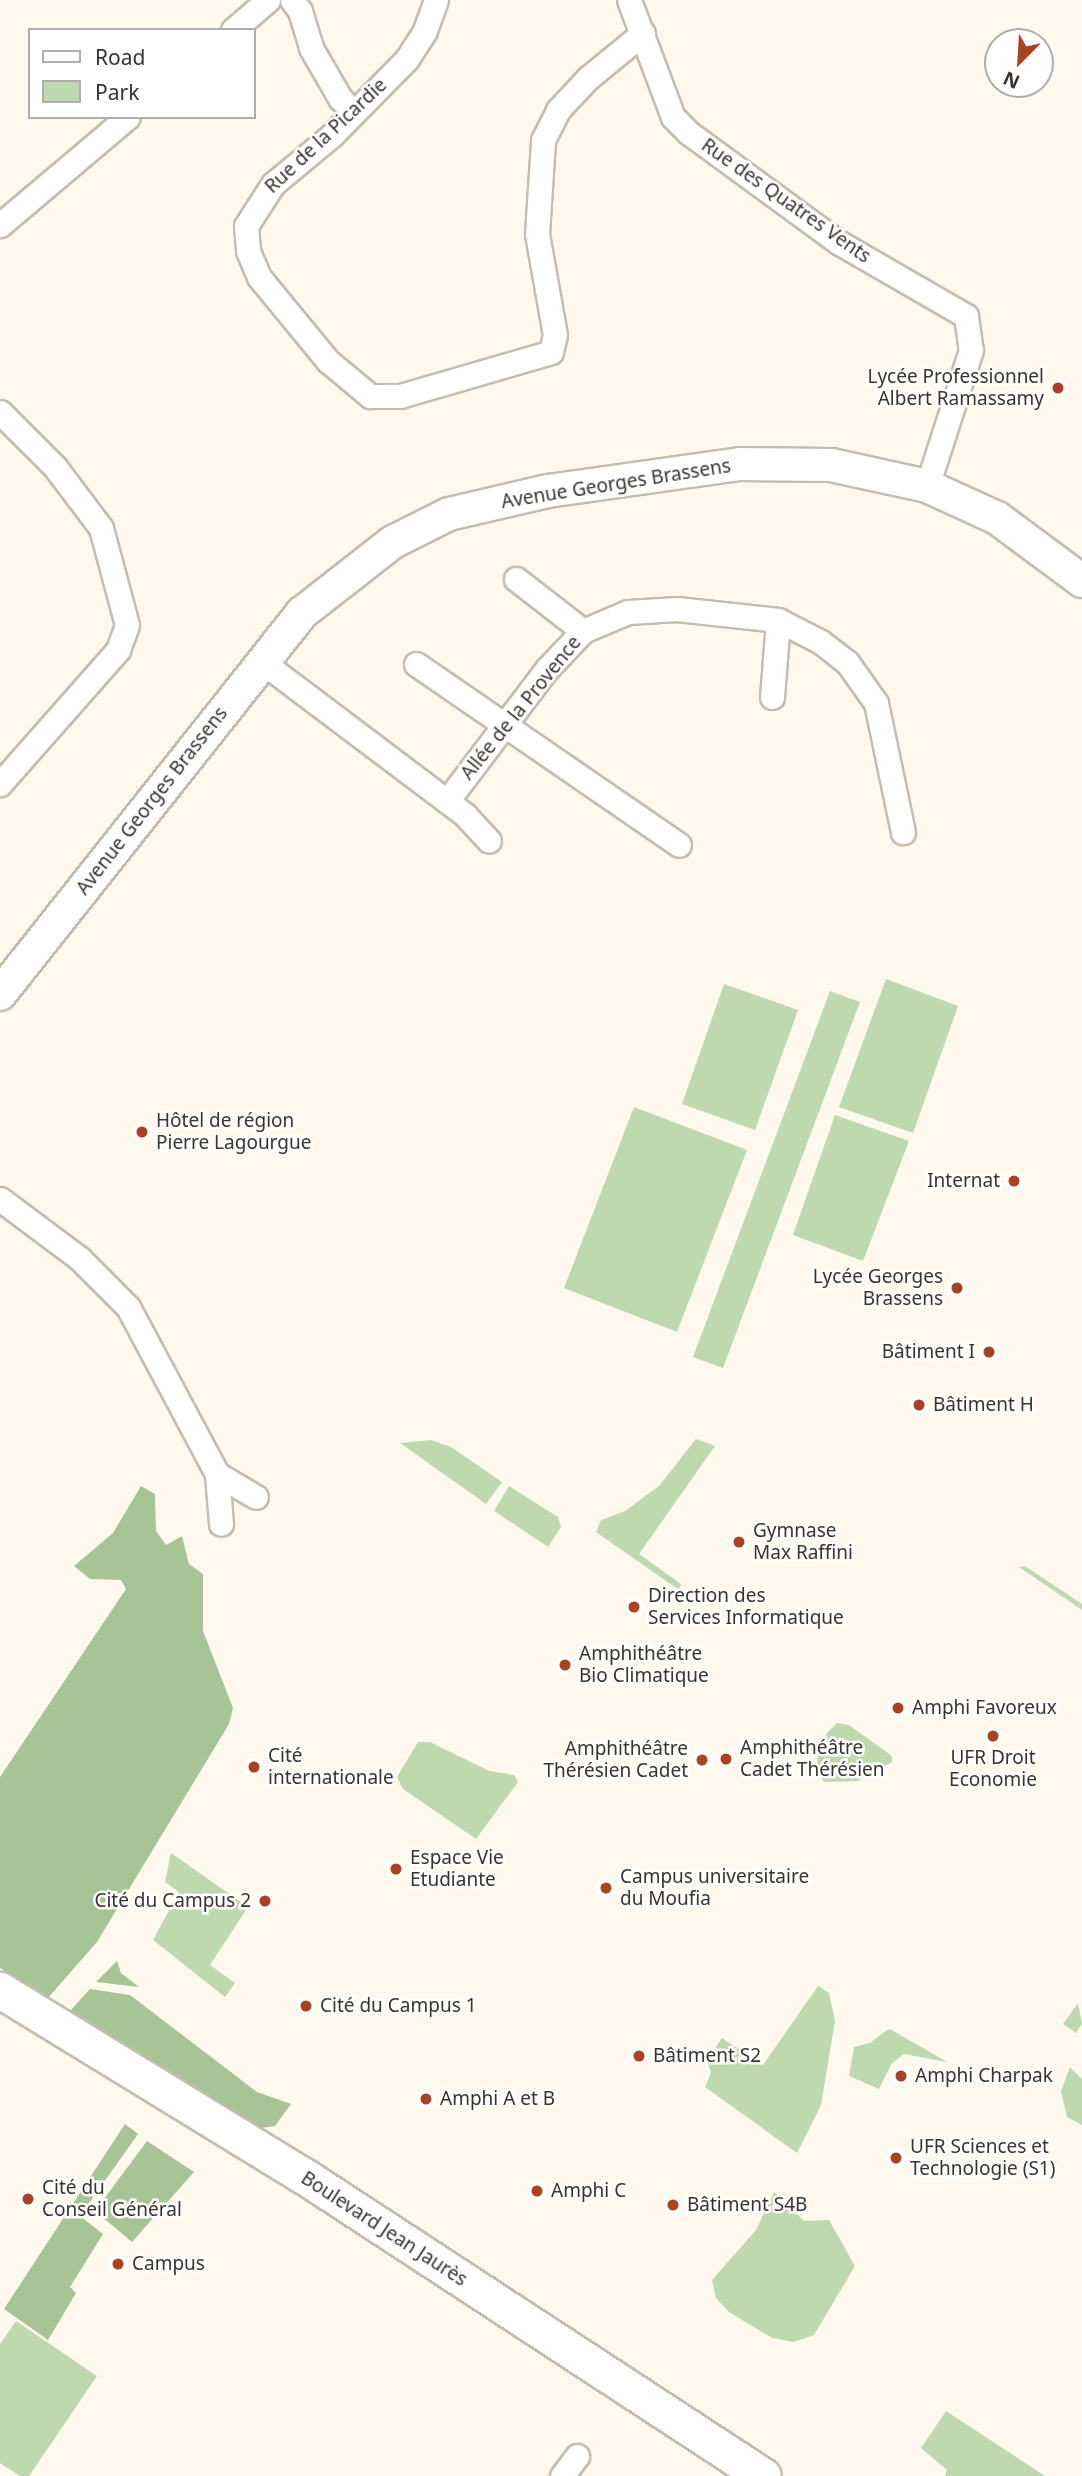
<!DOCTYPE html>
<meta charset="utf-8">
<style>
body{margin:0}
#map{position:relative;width:1082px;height:2476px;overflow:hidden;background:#fef8ed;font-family:"Noto Sans",sans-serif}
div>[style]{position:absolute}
.green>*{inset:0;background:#bed8b0}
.forest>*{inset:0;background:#a6c495}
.roads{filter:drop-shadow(2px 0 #c4bdaf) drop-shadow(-2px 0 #c4bdaf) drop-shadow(0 2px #c4bdaf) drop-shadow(0 -2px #c4bdaf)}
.street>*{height:23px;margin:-11.5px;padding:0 11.5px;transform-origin:11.5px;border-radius:11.5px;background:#fff}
.secondary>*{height:32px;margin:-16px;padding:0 16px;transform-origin:16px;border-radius:16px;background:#fff}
.primary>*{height:35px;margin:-17.5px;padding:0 17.5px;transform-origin:17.5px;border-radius:17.5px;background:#fff}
.dots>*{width:19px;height:19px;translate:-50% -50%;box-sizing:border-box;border:4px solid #fff;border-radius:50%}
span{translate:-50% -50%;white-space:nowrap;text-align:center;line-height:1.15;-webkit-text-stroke:5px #fff;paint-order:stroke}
.street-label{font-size:19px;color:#37342f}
.poi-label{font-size:19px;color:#37342f}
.right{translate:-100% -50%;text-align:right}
.left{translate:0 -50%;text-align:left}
.legend{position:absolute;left:28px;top:28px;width:228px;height:91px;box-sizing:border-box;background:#fff;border:2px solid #afaeac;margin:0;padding:9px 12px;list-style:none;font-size:21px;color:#37342f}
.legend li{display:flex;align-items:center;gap:14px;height:35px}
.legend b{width:35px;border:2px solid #afaeac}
.north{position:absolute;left:984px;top:28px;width:70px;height:70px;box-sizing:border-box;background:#fff;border:2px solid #afaeac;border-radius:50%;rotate:204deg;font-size:19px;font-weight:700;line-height:28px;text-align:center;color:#37342f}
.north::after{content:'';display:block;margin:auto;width:24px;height:32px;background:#aa4221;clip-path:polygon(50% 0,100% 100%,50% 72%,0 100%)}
</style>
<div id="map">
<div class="green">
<div style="clip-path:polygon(886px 979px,958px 1006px,913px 1133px,839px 1107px)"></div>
<div style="clip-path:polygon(724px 984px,798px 1010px,755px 1130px,682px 1104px)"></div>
<div style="clip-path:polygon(830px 991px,860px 1002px,723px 1368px,693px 1357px)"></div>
<div style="clip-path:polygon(634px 1107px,747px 1150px,677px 1332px,564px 1288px)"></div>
<div style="clip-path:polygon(835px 1115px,909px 1141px,863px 1261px,793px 1235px)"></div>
<div style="clip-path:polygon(696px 1439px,715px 1446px,639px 1554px,681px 1584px,679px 1590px,596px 1532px,601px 1520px,625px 1511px,659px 1486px)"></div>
<div style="clip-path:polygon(431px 1440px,451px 1447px,502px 1482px,486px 1504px,400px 1443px)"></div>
<div style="clip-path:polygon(509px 1486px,558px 1517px,561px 1527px,548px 1547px,494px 1511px)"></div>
<div style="clip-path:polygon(1025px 1566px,1082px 1604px,1082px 1610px,1019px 1567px)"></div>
<div style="clip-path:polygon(837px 1723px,849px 1725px,892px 1756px,892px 1762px,858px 1781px,824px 1782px,816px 1769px,819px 1752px,827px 1733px)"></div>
<div style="clip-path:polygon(418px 1742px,430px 1742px,489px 1771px,514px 1775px,518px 1782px,476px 1839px,403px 1789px,397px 1777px)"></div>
<div style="clip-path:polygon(171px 1853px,248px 1907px,210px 1965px,235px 1983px,225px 1997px,153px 1940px,179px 1892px,165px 1882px)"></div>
<div style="clip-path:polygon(818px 1986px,829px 1993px,835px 2021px,821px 2105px,797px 2153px,705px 2087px,711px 2073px,707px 2060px,722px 2038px,763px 2065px)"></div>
<div style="clip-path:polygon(1078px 2003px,1082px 2024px,1076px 2033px,1063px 2024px)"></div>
<div style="clip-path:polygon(887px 2030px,890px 2029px,947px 2062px,904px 2054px,892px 2063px,879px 2089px,849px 2076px,854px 2047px,870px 2043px)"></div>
<div style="clip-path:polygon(1070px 2067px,1082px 2079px,1082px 2125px,1067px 2117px,1061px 2091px)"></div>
<div style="clip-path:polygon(774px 2192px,804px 2221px,829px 2220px,855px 2266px,814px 2335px,794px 2342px,772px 2338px,729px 2312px,716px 2298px,712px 2280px,756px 2230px)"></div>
<div style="clip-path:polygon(16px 2321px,97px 2376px,29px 2476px,20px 2476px,0 2463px,0 2344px)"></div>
<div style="clip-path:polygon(946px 2411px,1045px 2476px,945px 2476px,947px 2470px,921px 2448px)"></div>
</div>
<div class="forest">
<div style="clip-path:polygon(141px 1486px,155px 1494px,156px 1531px,166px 1545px,182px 1536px,189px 1564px,203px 1574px,203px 1631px,233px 1708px,229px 1724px,97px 1942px,48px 1998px,0 1968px,0 1777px,126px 1589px,121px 1580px,90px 1579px,74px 1566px,113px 1533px)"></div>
<div style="clip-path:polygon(117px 1961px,121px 1973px,139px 1987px,96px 1982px)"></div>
<div style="clip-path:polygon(90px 1989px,130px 1995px,257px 2092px,291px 2104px,275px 2126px,261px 2128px,70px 2011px)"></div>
<div style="clip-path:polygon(125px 2124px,138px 2134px,80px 2216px,103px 2234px,70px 2287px,76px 2293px,48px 2340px,4px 2309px)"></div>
<div style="clip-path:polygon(147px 2141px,194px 2172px,132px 2242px,95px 2211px)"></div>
</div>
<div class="roads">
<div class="street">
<div style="left:292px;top:0;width:14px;rotate:54deg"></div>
<div style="left:300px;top:11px;width:39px;rotate:73deg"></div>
<div style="left:311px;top:48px;width:58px;rotate:59.9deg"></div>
<div style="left:340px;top:98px;width:19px;rotate:47deg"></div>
<div style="left:436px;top:0;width:33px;rotate:110deg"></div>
<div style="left:425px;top:31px;width:33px;rotate:123deg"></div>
<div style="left:407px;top:59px;width:108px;rotate:134.6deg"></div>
<div style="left:331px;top:136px;width:75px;rotate:140.4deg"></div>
<div style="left:273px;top:184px;width:50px;rotate:122.7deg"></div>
<div style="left:246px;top:226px;width:25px;rotate:85deg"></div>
<div style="left:248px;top:251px;width:28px;rotate:67deg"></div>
<div style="left:259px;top:277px;width:109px;rotate:50.6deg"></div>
<div style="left:328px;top:361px;width:55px;rotate:39.8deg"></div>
<div style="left:370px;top:396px;width:30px"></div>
<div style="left:400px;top:396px;width:157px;rotate:-16.2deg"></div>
<div style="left:551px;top:352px;width:17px;rotate:-77deg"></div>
<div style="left:555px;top:335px;width:103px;rotate:-100.1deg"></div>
<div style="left:537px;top:234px;width:94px;rotate:-86.3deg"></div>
<div style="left:543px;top:140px;width:34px;rotate:-63deg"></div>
<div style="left:558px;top:110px;width:44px;rotate:-46.8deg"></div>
<div style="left:588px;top:78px;width:71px;rotate:-39.3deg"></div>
<div style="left:629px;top:0;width:125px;rotate:69.4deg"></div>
<div style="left:673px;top:117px;width:23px;rotate:45deg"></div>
<div style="left:689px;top:133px;width:185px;rotate:36.2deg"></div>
<div style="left:838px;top:242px;width:148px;rotate:30deg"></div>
<div style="left:966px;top:316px;width:34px;rotate:82deg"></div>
<div style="left:971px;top:350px;width:143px;rotate:107.9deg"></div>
<div style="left:233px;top:30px;width:46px;rotate:-40.6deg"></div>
<div style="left:0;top:225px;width:167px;rotate:-40.2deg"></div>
<div style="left:0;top:412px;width:78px;rotate:45deg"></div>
<div style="left:55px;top:467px;width:76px;rotate:53deg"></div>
<div style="left:101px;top:528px;width:100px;rotate:75deg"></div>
<div style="left:127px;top:625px;width:27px;rotate:110deg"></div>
<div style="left:118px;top:650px;width:179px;rotate:131.4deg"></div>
<div style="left:516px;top:579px;width:85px;rotate:37.8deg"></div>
<div style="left:261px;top:661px;width:256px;rotate:37deg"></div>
<div style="left:465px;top:815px;width:35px;rotate:47deg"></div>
<div style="left:416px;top:664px;width:319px;rotate:34.5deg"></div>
<div style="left:772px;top:697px;width:77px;rotate:-85.5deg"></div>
<div style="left:447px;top:801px;width:166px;rotate:-52.9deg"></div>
<div style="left:547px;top:669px;width:52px;rotate:-46.5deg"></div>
<div style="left:583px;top:631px;width:49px;rotate:-22.9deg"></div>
<div style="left:628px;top:612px;width:49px;rotate:-3.5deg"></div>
<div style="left:677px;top:609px;width:102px;rotate:6.2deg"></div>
<div style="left:778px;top:620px;width:48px;rotate:27.1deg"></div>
<div style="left:821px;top:642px;width:33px;rotate:38deg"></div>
<div style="left:847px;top:662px;width:50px;rotate:54.7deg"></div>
<div style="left:876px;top:703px;width:132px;rotate:78.2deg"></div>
<div style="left:0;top:1199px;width:99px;rotate:36.8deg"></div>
<div style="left:79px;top:1258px;width:69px;rotate:45deg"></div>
<div style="left:128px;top:1307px;width:189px;rotate:61.9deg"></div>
<div style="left:217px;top:1474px;width:50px;rotate:85.4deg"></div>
<div style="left:217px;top:1474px;width:45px;rotate:30.5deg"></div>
<div style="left:562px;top:2476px;width:25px;rotate:-53deg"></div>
</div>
<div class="secondary">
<div style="left:0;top:994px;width:486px;rotate:-51.6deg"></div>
<div style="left:302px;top:613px;width:115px;rotate:-38deg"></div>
<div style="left:393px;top:542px;width:63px;rotate:-26.6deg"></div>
<div style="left:449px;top:514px;width:102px;rotate:-13.1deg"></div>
<div style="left:548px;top:491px;width:194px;rotate:-8deg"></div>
<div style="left:740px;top:464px;width:91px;rotate:0.6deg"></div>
<div style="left:831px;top:465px;width:98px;rotate:12.3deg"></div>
<div style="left:927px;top:486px;width:77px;rotate:24.6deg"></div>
<div style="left:997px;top:518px;width:106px;rotate:36.5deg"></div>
</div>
<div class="primary">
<div style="left:0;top:1990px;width:356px;rotate:31.5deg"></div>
<div style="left:304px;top:2176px;width:548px;rotate:33.17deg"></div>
</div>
</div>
<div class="dots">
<div style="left:1058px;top:388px;background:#aa4221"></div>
<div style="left:142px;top:1132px;background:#aa4221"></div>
<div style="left:1014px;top:1181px;background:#aa4221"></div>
<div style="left:957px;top:1288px;background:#aa4221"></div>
<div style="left:989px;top:1352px;background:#aa4221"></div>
<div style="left:919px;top:1405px;background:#aa4221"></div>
<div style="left:739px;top:1542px;background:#aa4221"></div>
<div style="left:634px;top:1607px;background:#aa4221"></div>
<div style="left:565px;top:1665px;background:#aa4221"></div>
<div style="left:898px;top:1708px;background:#aa4221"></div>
<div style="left:993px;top:1736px;background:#aa4221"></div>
<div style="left:726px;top:1759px;background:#aa4221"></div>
<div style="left:702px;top:1760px;background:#aa4221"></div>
<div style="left:254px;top:1767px;background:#aa4221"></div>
<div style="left:396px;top:1869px;background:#aa4221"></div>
<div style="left:606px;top:1888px;background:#aa4221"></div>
<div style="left:265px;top:1901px;background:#aa4221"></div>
<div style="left:306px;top:2006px;background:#aa4221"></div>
<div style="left:639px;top:2056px;background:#aa4221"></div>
<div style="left:901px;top:2076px;background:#aa4221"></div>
<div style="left:426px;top:2099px;background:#aa4221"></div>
<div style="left:896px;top:2158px;background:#aa4221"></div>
<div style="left:537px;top:2191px;background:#aa4221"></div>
<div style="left:28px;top:2199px;background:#aa4221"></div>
<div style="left:673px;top:2205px;background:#aa4221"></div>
<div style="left:118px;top:2264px;background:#aa4221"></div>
</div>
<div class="street-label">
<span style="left:326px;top:136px;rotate:-43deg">Rue de la Picardie</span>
<span style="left:786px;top:201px;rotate:35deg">Rue des Quatres Vents</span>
<span style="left:616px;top:484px;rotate:-9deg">Avenue Georges Brassens</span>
<span style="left:521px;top:708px;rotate:-51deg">Allée de la Provence</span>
<span style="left:152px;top:801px;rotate:-52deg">Avenue Georges Brassens</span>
<span style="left:384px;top:2229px;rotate:33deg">Boulevard Jean Jaurès</span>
</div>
<div class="poi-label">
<span class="right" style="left:1044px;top:388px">Lycée Professionnel<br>Albert Ramassamy</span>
<span class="left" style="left:156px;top:1132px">Hôtel de région<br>Pierre Lagourgue</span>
<span class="right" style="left:1000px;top:1181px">Internat</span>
<span class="right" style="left:943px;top:1288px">Lycée Georges<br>Brassens</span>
<span class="right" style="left:975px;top:1352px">Bâtiment I</span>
<span class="left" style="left:933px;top:1405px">Bâtiment H</span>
<span class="left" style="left:753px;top:1542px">Gymnase<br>Max Raffini</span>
<span class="left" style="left:648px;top:1607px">Direction des<br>Services Informatique</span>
<span class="left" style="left:579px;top:1665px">Amphithéâtre<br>Bio Climatique</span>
<span class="left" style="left:912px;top:1708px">Amphi Favoreux</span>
<span class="left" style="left:740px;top:1759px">Amphithéâtre<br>Cadet Thérésien</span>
<span class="right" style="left:688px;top:1760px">Amphithéâtre<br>Thérésien Cadet</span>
<span class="left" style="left:268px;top:1767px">Cité<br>internationale</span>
<span style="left:993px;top:1769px">UFR Droit<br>Economie</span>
<span class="left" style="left:410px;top:1869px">Espace Vie<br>Etudiante</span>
<span class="left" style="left:620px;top:1888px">Campus universitaire<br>du Moufia</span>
<span class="right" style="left:251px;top:1901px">Cité du Campus 2</span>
<span class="left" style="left:320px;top:2006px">Cité du Campus 1</span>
<span class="left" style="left:653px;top:2056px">Bâtiment S2</span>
<span class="left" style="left:915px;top:2076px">Amphi Charpak</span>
<span class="left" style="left:440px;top:2099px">Amphi A et B</span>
<span class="left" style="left:910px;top:2158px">UFR Sciences et<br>Technologie (S1)</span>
<span class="left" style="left:42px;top:2199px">Cité du<br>Conseil Général</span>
<span class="left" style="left:551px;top:2191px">Amphi C</span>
<span class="left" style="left:687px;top:2205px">Bâtiment S4B</span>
<span class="left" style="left:132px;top:2264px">Campus</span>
</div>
<ul class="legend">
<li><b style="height:9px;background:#fff"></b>Road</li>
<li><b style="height:19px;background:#bed8b0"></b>Park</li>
</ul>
<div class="north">N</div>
</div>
